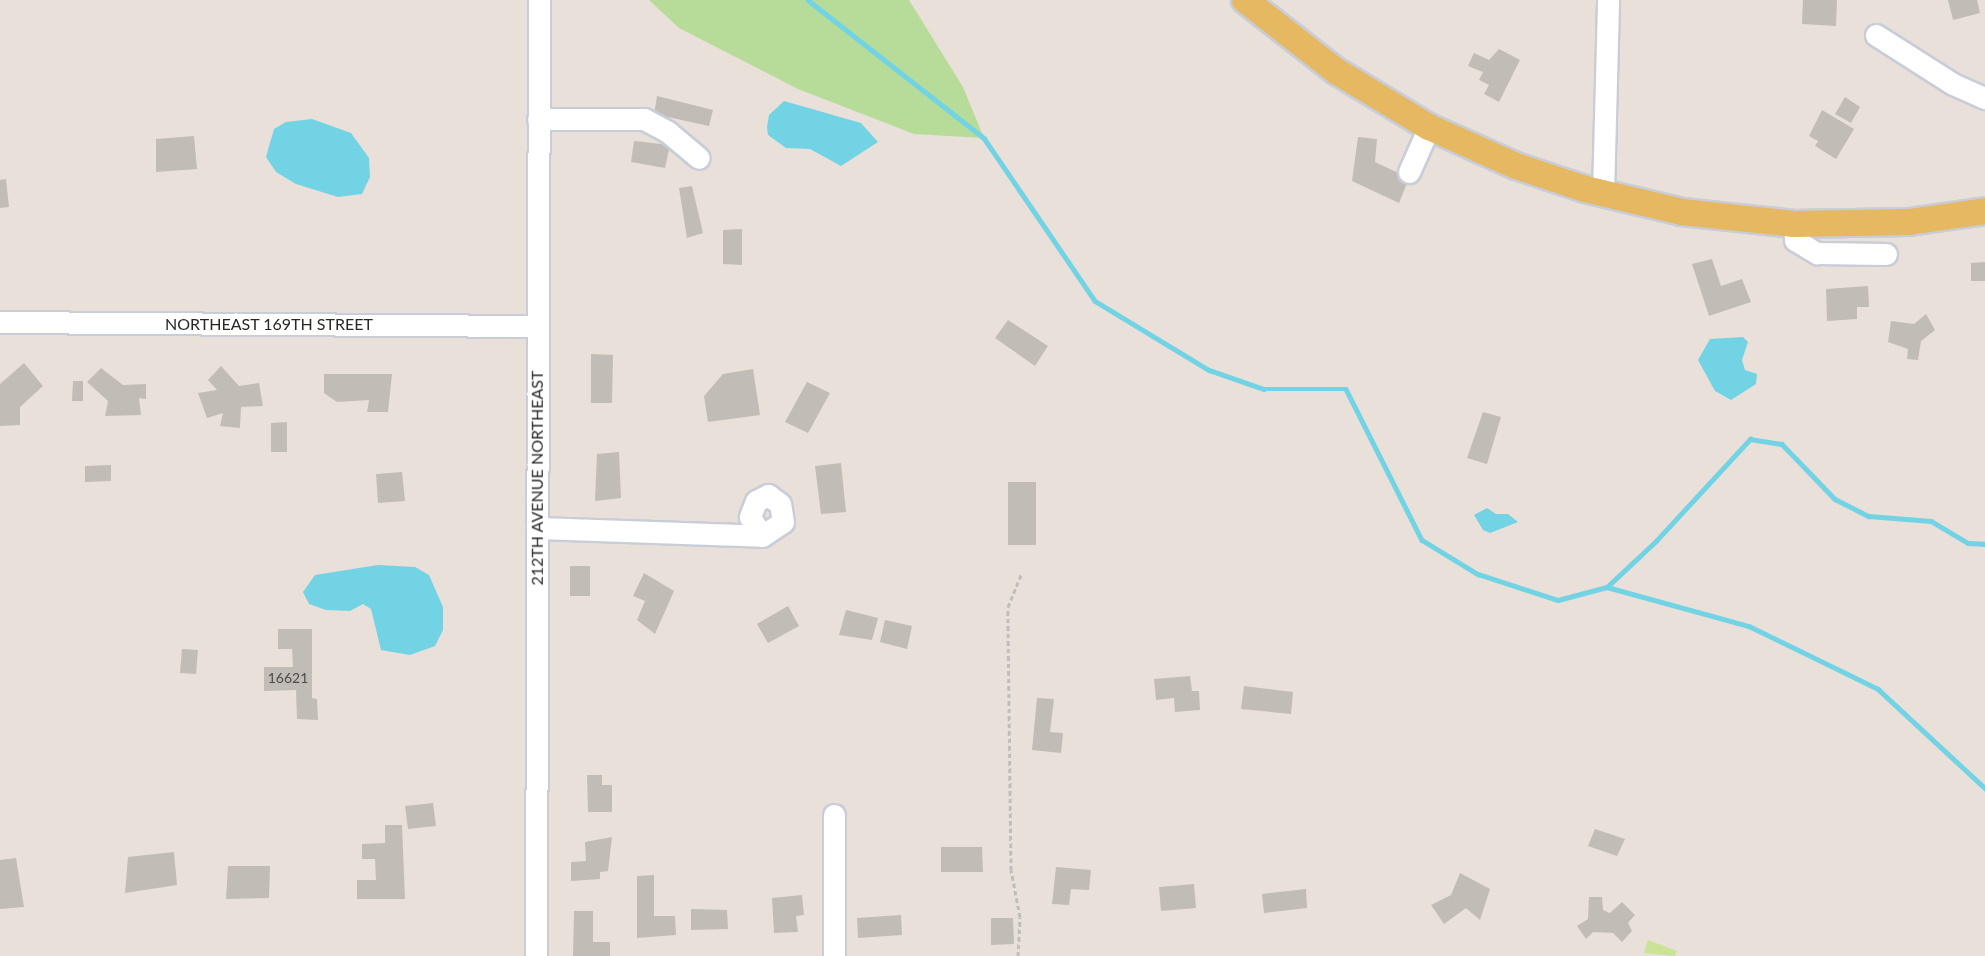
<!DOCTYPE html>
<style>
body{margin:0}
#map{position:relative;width:1985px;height:956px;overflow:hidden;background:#e9e0d9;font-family:Lato,sans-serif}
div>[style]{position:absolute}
.green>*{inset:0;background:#b7dc99}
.pitch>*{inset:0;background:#cbe395}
.water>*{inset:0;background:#72d3e5}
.stream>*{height:4.5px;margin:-2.25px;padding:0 2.25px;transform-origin:2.25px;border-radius:2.25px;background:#72d3e5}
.building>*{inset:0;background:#c1bcb5}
.path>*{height:3px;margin-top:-1.5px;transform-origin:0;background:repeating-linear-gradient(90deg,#bebebe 0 4.5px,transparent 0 7.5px)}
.roads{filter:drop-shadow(2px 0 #c8cdd8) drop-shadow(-2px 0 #c8cdd8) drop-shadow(0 2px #c8cdd8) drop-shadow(0 -2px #c8cdd8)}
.minor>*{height:21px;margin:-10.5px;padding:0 10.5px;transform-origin:10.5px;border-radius:10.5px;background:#fff}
.major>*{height:26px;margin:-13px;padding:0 13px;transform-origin:13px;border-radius:13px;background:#e6b861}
span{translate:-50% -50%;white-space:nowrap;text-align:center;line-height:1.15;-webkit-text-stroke:5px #fff;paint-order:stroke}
.number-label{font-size:14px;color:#4e4c4a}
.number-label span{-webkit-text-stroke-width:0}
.street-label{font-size:16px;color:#272727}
</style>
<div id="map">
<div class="green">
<div style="clip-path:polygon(649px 0,909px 0,963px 87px,984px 138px,914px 134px,798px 89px,679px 28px)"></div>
</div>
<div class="pitch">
<div style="clip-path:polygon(1648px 940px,1677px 951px,1675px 956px,1644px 953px)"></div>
</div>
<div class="water">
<div style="clip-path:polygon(784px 101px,861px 123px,878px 142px,841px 166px,810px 149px,786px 148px,768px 135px,767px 127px,769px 115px)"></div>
<div style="clip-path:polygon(312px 119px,351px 133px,369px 158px,370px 177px,362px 194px,338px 197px,296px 184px,276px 172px,266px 157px,274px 129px,286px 122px)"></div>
<div style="clip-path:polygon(1743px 337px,1748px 342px,1742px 360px,1745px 370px,1757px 374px,1756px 384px,1731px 400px,1715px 391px,1698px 360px,1710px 339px)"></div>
<div style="clip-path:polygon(1487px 508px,1496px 514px,1508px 514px,1518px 522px,1490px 533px,1483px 530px,1474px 515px)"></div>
<div style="clip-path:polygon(378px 565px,415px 567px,429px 575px,443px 607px,443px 630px,435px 646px,410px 655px,381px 650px,371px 609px,363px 604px,350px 611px,326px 610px,309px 604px,303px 592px,315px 575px)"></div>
</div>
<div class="stream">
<div style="left:808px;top:0;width:224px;rotate:38.1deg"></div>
<div style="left:984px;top:138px;width:197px;rotate:55.7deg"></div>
<div style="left:1095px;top:301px;width:133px;rotate:31.2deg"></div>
<div style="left:1209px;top:370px;width:58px;rotate:19.1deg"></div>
<div style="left:1264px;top:389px;width:82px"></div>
<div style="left:1346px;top:389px;width:169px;rotate:63.3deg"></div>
<div style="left:1422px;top:540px;width:66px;rotate:31.3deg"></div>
<div style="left:1478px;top:574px;width:84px;rotate:18deg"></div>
<div style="left:1558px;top:600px;width:51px;rotate:-14.9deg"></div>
<div style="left:1607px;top:587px;width:147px;rotate:15.4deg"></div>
<div style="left:1749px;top:626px;width:144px;rotate:26deg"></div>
<div style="left:1878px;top:689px;width:146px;rotate:42.8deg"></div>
<div style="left:1607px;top:587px;width:67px;rotate:-43.2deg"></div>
<div style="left:1656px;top:541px;width:139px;rotate:-47.3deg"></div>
<div style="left:1750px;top:439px;width:32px;rotate:9deg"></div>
<div style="left:1782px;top:444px;width:76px;rotate:46.1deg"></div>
<div style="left:1835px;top:499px;width:38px;rotate:27deg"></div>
<div style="left:1869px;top:516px;width:62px;rotate:4.6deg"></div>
<div style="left:1931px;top:521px;width:43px;rotate:30.7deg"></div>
<div style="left:1968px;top:543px;width:17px;rotate:3deg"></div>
</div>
<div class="building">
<div style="clip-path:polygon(1803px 0,1837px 0,1836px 26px,1802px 24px)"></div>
<div style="clip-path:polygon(1948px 0,1977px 0,1980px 13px,1953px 20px)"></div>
<div style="clip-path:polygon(1499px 49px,1520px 60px,1499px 102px,1484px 94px,1489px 85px,1479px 80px,1483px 72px,1468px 66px,1474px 53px,1489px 60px)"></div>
<div style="clip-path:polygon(657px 96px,713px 110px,709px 126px,654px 114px)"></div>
<div style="clip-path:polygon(1845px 97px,1860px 107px,1851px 123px,1835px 114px)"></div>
<div style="clip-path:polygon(1822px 110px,1854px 129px,1836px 159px,1815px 146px,1818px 141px,1809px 136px)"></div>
<div style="clip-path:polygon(194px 136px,197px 169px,156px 172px,156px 139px)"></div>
<div style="clip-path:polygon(1358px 137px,1377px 139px,1375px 162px,1409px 178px,1399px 203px,1352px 181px)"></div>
<div style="clip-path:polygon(634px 141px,670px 145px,665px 168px,631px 162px)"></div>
<div style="clip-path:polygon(6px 179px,9px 207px,0 208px,0 180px)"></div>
<div style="clip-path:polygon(692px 186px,703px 233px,687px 238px,679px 188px)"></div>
<div style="clip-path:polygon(742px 229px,742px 265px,723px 264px,723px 230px)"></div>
<div style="clip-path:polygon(1712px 259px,1721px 286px,1742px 279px,1751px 302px,1709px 316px,1692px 264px)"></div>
<div style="clip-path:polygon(1985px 262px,1985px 281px,1971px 281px,1971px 263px)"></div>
<div style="clip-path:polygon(1868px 286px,1869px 307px,1857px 307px,1857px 319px,1827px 321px,1826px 289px)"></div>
<div style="clip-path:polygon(1926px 314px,1935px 330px,1921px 341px,1918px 360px,1907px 359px,1908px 349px,1888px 342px,1891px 321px,1914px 324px)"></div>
<div style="clip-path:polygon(1008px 320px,1048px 346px,1035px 366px,995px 338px)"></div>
<div style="clip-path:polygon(591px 354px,613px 355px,612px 403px,591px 403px)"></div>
<div style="clip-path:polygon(24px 363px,43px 386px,20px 407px,20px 425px,0 426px,0 384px)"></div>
<div style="clip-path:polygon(221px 366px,239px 386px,259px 383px,263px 406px,241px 407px,240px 428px,220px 426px,223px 413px,207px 418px,198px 393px,217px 390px,208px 380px)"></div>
<div style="clip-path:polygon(101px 368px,123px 385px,146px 384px,146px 399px,139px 398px,141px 415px,105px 416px,108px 401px,87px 382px)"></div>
<div style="clip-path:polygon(753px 369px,760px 415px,708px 422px,704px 396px,723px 374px)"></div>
<div style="clip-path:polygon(324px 374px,392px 374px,388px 412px,367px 412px,369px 400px,337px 402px,324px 393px)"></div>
<div style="clip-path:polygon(73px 381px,83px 381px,83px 401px,72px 401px)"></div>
<div style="clip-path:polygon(807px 382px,830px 393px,808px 433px,785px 422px)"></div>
<div style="clip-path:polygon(1483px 412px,1501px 417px,1487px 464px,1467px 458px)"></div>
<div style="clip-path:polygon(287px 422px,287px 452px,271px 452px,271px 423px)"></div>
<div style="clip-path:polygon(619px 452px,621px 498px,595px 501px,597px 454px)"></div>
<div style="clip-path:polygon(841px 463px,846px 512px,821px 514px,815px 466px)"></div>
<div style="clip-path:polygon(111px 465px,111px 481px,85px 482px,85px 466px)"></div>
<div style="clip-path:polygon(402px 472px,405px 501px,378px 503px,376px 474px)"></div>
<div style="clip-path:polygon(1008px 482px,1036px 482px,1036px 545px,1008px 545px)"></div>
<div style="clip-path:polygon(570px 566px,590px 566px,590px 596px,570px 596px)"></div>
<div style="clip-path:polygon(644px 573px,674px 591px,655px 634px,637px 620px,645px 601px,633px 596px)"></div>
<div style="clip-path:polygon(788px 606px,799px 626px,768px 643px,757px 624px)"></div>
<div style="clip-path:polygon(846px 610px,878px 618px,872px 640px,839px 635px)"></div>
<div style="clip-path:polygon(885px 620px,912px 626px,907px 649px,880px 642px)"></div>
<div style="clip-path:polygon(278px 629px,312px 629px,312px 698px,317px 699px,318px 720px,297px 719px,296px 690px,264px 691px,264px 667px,293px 667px,292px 649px,278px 649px)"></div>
<div style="clip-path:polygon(182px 649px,198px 650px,196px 674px,180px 673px)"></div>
<div style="clip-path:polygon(1190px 676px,1192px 691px,1199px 691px,1200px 710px,1175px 712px,1174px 698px,1156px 700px,1154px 679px)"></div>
<div style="clip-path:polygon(1244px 686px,1293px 692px,1291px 714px,1241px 709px)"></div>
<div style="clip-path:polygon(1037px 698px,1054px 699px,1050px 732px,1063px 733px,1061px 753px,1032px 750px)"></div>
<div style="clip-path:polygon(587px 775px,602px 775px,602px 785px,612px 785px,612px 812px,588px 812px)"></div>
<div style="clip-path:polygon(433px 803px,436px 826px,408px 829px,405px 806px)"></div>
<div style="clip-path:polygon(385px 825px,402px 825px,405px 899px,357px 899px,357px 880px,376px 880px,375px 859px,362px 859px,362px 844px,385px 843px)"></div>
<div style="clip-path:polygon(1595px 829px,1625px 839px,1617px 856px,1588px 846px)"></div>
<div style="clip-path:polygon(612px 837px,608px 871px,600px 872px,600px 879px,571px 881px,571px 862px,586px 861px,585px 842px)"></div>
<div style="clip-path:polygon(941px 847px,982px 847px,983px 872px,941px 872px)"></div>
<div style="clip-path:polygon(174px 852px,177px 885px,125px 893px,128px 857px)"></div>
<div style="clip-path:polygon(16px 858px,24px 907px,0 909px,0 860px)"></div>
<div style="clip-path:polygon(228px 866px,270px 866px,269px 898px,226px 899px)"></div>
<div style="clip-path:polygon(1056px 867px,1091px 870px,1089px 890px,1071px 889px,1069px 905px,1052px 904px)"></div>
<div style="clip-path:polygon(1460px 873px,1490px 889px,1480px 920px,1466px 908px,1444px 924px,1431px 905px,1451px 895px)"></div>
<div style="clip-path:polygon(654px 875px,654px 916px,675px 916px,676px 935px,637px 938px,637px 876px)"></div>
<div style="clip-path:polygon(1194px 884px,1196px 908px,1161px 911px,1159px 887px)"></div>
<div style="clip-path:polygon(1306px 889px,1307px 908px,1264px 913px,1262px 894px)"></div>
<div style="clip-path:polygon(802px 895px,804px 915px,796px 916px,798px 932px,774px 933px,772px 898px)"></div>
<div style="clip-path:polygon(1589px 897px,1602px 897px,1603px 910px,1610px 913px,1622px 902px,1635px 915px,1628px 923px,1632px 931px,1622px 942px,1613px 933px,1593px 932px,1586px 939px,1577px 926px,1588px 919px)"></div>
<div style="clip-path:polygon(691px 909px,727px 910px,728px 929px,691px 930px)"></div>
<div style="clip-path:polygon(574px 911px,593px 911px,593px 942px,610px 942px,610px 956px,573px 956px)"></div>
<div style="clip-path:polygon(901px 915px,902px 935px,858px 938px,857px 918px)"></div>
<div style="clip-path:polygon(991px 918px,1013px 918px,1014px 944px,991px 945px)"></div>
</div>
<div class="path">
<div style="left:1018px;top:956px;width:39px;rotate:-87deg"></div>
<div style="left:1020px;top:917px;width:48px;rotate:-100.8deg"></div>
<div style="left:1011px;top:870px;width:263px;rotate:-90.7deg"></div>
<div style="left:1008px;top:607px;width:35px;rotate:-68deg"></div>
</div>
<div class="roads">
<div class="minor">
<div style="left:1876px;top:35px;width:91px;rotate:32.5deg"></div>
<div style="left:1953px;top:84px;width:35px;rotate:24deg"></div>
<div style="left:538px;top:119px;width:106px"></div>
<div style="left:644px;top:119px;width:27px;rotate:28deg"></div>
<div style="left:668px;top:132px;width:40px;rotate:40deg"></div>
<div style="left:1409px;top:172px;width:49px;rotate:-66deg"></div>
<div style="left:1603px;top:194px;width:194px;rotate:-88.5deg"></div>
<div style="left:1794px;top:224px;width:16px;rotate:86deg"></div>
<div style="left:1795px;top:240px;width:26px;rotate:31deg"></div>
<div style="left:1817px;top:253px;width:69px;rotate:0.8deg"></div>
<div style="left:0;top:322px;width:537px;rotate:0.43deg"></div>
<div style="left:538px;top:528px;width:224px;rotate:2deg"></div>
<div style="left:762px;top:536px;width:25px;rotate:-34deg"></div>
<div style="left:783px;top:522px;width:18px;rotate:-99deg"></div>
<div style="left:780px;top:504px;width:15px;rotate:-143deg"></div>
<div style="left:768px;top:495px;width:13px;rotate:153deg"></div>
<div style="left:756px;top:501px;width:17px;rotate:111deg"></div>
<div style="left:750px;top:517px;width:22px;rotate:58deg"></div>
<div style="left:834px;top:815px;width:141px;rotate:90deg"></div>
<div style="left:536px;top:956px;width:956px;rotate:-89.82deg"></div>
</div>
<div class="major">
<div style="left:1245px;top:0;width:115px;rotate:38deg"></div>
<div style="left:1336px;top:71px;width:109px;rotate:31.1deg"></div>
<div style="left:1429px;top:127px;width:95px;rotate:24.1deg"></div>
<div style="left:1516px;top:166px;width:73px;rotate:18.4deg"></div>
<div style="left:1585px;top:189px;width:100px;rotate:13.3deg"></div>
<div style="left:1682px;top:212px;width:113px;rotate:6.1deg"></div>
<div style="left:1794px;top:224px;width:115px;rotate:-1deg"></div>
<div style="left:1909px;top:222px;width:77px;rotate:-8.2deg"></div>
</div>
</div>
<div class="number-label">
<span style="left:288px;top:678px">16621</span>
</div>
<div class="street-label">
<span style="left:269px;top:324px">NORTHEAST 169TH STREET</span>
<span style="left:537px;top:478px;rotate:-90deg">212TH AVENUE NORTHEAST</span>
</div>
</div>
